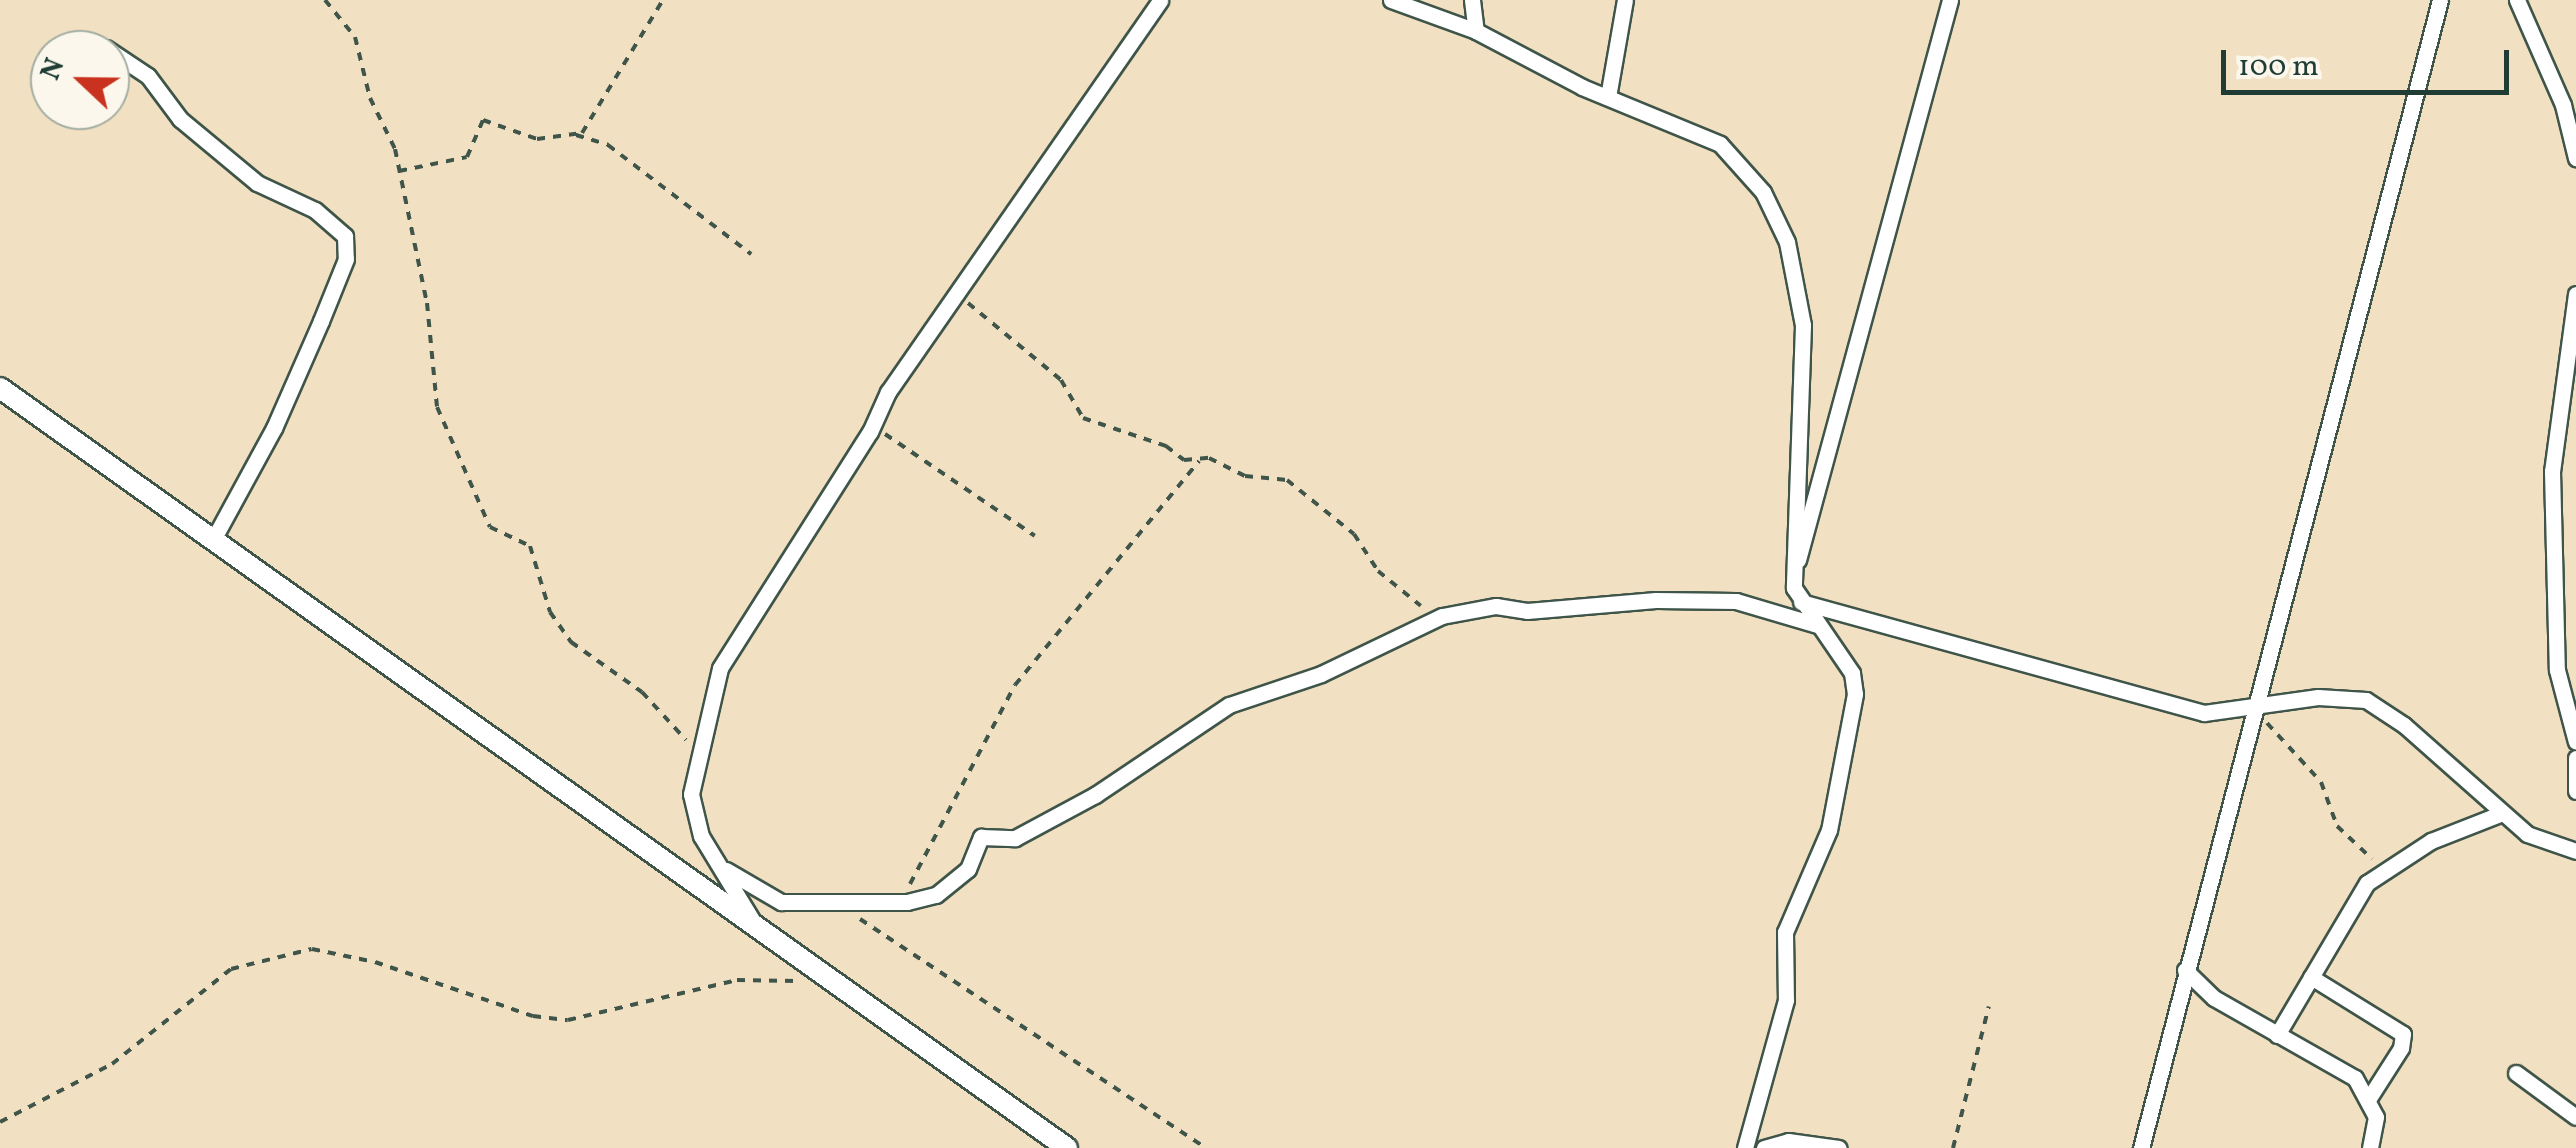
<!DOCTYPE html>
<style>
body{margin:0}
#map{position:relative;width:2576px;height:1148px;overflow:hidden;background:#f2e0c2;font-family:Vollkorn,serif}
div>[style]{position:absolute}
.path>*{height:4px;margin-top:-2px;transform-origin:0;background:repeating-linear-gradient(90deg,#3f5549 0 8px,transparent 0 16px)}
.roads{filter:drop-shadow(2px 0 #3f5549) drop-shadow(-2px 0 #3f5549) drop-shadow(0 2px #3f5549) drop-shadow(0 -2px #3f5549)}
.minor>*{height:15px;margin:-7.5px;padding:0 7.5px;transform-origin:7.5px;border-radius:7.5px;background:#fff}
.tertiary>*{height:20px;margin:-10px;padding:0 10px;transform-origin:10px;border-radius:10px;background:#fff}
span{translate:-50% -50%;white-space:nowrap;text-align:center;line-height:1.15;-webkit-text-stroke:8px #fbf7ec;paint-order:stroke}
.north{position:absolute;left:30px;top:30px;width:100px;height:100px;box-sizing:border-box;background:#fbf7ec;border:2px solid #a3ada2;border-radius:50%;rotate:292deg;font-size:28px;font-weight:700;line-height:40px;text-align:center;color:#1f3d34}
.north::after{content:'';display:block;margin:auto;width:35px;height:45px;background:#c8321e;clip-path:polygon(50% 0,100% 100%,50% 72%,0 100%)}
.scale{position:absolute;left:2221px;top:50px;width:288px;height:45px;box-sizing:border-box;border:5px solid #1f3d34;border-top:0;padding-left:12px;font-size:30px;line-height:35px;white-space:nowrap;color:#1f3d34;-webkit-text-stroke:8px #fbf7ec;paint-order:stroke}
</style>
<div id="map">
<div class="path">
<div style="left:325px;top:0;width:48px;rotate:51deg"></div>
<div style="left:355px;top:37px;width:63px;rotate:76.2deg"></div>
<div style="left:370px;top:98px;width:57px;rotate:63.9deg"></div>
<div style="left:395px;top:149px;width:157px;rotate:78.3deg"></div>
<div style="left:427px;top:303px;width:104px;rotate:84.5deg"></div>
<div style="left:437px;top:407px;width:131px;rotate:66.2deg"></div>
<div style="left:490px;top:527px;width:44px;rotate:25.4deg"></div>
<div style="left:530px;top:546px;width:69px;rotate:73.1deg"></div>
<div style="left:550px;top:612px;width:37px;rotate:55deg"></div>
<div style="left:571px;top:642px;width:87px;rotate:35.2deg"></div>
<div style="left:642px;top:692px;width:65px;rotate:47.5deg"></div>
<div style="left:576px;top:135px;width:34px;rotate:17deg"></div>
<div style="left:608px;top:145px;width:180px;rotate:37.3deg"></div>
<div style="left:399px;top:171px;width:69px;rotate:-11.6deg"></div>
<div style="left:467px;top:157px;width:40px;rotate:-66.6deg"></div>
<div style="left:483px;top:120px;width:57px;rotate:19.4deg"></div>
<div style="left:537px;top:139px;width:45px;rotate:-7.6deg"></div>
<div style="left:582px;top:133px;width:156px;rotate:-58.7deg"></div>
<div style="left:968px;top:303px;width:121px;rotate:39.6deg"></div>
<div style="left:1061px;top:380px;width:44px;rotate:59.9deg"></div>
<div style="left:1083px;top:418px;width:88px;rotate:18.6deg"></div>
<div style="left:1166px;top:446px;width:23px;rotate:38deg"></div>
<div style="left:1184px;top:460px;width:25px;rotate:-5deg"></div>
<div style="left:1209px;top:458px;width:40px;rotate:26.6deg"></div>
<div style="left:1245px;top:476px;width:42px;rotate:5.4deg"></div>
<div style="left:1287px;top:480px;width:86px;rotate:38.9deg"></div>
<div style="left:1354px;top:534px;width:44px;rotate:57deg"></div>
<div style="left:1378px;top:571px;width:55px;rotate:39.1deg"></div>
<div style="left:885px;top:434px;width:181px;rotate:34.2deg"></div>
<div style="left:2267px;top:723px;width:80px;rotate:47.5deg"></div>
<div style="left:2321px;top:782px;width:47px;rotate:70deg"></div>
<div style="left:2337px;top:826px;width:48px;rotate:43.3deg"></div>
<div style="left:910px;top:884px;width:225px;rotate:-62.2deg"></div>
<div style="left:1015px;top:685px;width:290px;rotate:-50.6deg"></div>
<div style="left:860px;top:919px;width:415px;rotate:33.5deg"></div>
<div style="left:0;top:1122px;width:126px;rotate:-27.4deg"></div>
<div style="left:112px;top:1064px;width:152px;rotate:-38.6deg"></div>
<div style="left:231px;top:969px;width:83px;rotate:-13.9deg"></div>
<div style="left:312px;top:949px;width:64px;rotate:11.7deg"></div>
<div style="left:375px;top:962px;width:167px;rotate:18.9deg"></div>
<div style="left:533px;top:1016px;width:35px;rotate:7deg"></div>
<div style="left:568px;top:1020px;width:174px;rotate:-13.3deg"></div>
<div style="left:737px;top:980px;width:62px;rotate:0.9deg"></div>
<div style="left:1953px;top:1148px;width:146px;rotate:-75.8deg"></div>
</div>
<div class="roads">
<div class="minor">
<div style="left:1391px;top:0;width:90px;rotate:20deg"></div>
<div style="left:1476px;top:31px;width:120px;rotate:27.8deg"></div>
<div style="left:1582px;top:87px;width:149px;rotate:22.4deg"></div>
<div style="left:1720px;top:144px;width:64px;rotate:48.1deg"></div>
<div style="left:1763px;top:192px;width:55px;rotate:64.4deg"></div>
<div style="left:1787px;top:242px;width:85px;rotate:79.1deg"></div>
<div style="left:1803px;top:325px;width:263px;rotate:92deg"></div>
<div style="left:1794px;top:588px;width:103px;rotate:55.7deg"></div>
<div style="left:1852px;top:673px;width:21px;rotate:82deg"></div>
<div style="left:1855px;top:694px;width:138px;rotate:100.8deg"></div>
<div style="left:1829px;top:830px;width:111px;rotate:113.3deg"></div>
<div style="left:1785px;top:932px;width:68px;rotate:89.2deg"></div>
<div style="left:1786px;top:1000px;width:154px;rotate:105.5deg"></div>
<div style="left:1472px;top:0;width:31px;rotate:83deg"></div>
<div style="left:2517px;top:0;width:115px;rotate:66.3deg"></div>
<div style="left:2563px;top:105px;width:55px;rotate:76.2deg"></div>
<div style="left:106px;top:48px;width:50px;rotate:33.7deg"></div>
<div style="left:148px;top:76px;width:54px;rotate:53.3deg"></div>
<div style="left:180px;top:119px;width:100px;rotate:39.7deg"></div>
<div style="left:257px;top:183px;width:64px;rotate:25deg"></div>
<div style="left:315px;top:210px;width:40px;rotate:41deg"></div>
<div style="left:345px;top:236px;width:23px;rotate:88deg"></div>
<div style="left:346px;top:259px;width:67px;rotate:112deg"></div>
<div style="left:321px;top:321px;width:117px;rotate:113.7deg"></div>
<div style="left:274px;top:428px;width:128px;rotate:118.6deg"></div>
<div style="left:1608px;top:97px;width:98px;rotate:-80.1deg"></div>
<div style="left:2576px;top:294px;width:179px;rotate:97.7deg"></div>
<div style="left:2552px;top:471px;width:199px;rotate:88.6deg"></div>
<div style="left:2557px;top:670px;width:74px;rotate:75.2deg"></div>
<div style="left:1798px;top:560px;width:580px;rotate:-74.81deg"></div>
<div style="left:1801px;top:602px;width:418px;rotate:15.4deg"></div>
<div style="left:2204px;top:713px;width:115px;rotate:-8deg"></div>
<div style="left:2318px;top:697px;width:48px;rotate:3.6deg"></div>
<div style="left:2366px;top:700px;width:45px;rotate:33.3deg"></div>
<div style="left:2404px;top:725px;width:164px;rotate:41.5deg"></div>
<div style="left:2527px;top:834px;width:52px;rotate:19.1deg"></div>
<div style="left:2576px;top:758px;width:33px;rotate:90deg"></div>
<div style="left:726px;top:870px;width:64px;rotate:30.2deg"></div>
<div style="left:781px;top:902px;width:126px"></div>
<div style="left:907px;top:902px;width:30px;rotate:-14deg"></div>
<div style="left:936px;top:895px;width:41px;rotate:-39.1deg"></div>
<div style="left:968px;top:869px;width:35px;rotate:-68deg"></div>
<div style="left:981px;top:837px;width:34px;rotate:2deg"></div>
<div style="left:1015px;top:838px;width:91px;rotate:-28.3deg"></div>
<div style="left:1095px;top:795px;width:161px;rotate:-33.9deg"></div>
<div style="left:1229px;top:705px;width:97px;rotate:-18.6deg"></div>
<div style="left:1321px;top:674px;width:134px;rotate:-25.6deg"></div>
<div style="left:1442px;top:616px;width:55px;rotate:-10.5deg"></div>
<div style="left:1496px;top:606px;width:31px;rotate:9deg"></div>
<div style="left:1527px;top:611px;width:129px;rotate:-4.9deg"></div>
<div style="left:1656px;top:600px;width:80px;rotate:0.7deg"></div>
<div style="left:1736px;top:601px;width:84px;rotate:16.5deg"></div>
<div style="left:754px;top:923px;width:102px;rotate:-121.3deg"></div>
<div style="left:701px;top:836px;width:43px;rotate:-103.4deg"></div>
<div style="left:691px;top:794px;width:129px;rotate:-77deg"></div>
<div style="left:720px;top:668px;width:280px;rotate:-57.6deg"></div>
<div style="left:870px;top:432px;width:44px;rotate:-65.8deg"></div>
<div style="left:888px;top:392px;width:477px;rotate:-55.2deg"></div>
<div style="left:2185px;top:970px;width:40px;rotate:44deg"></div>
<div style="left:2214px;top:998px;width:162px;rotate:29.6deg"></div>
<div style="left:2355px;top:1078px;width:44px;rotate:61.7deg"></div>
<div style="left:2376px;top:1117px;width:32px;rotate:101deg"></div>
<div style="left:2311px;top:977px;width:108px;rotate:31.8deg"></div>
<div style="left:2403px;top:1034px;width:14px;rotate:98deg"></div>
<div style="left:2401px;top:1048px;width:59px;rotate:122.6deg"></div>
<div style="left:2277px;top:1035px;width:177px;rotate:-59.4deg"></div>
<div style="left:2367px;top:883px;width:77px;rotate:-33.3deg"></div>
<div style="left:2431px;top:841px;width:74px;rotate:-21.4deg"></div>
<div style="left:2516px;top:1073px;width:74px;rotate:36.3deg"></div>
<div style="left:1764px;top:1148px;width:25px;rotate:-16deg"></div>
<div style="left:1788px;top:1141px;width:51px;rotate:7.8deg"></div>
<div style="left:2141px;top:1148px;width:1186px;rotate:-75.4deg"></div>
</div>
<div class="tertiary">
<div style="left:0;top:388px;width:1310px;rotate:35.46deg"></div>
</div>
</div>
<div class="north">N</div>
<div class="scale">100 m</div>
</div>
